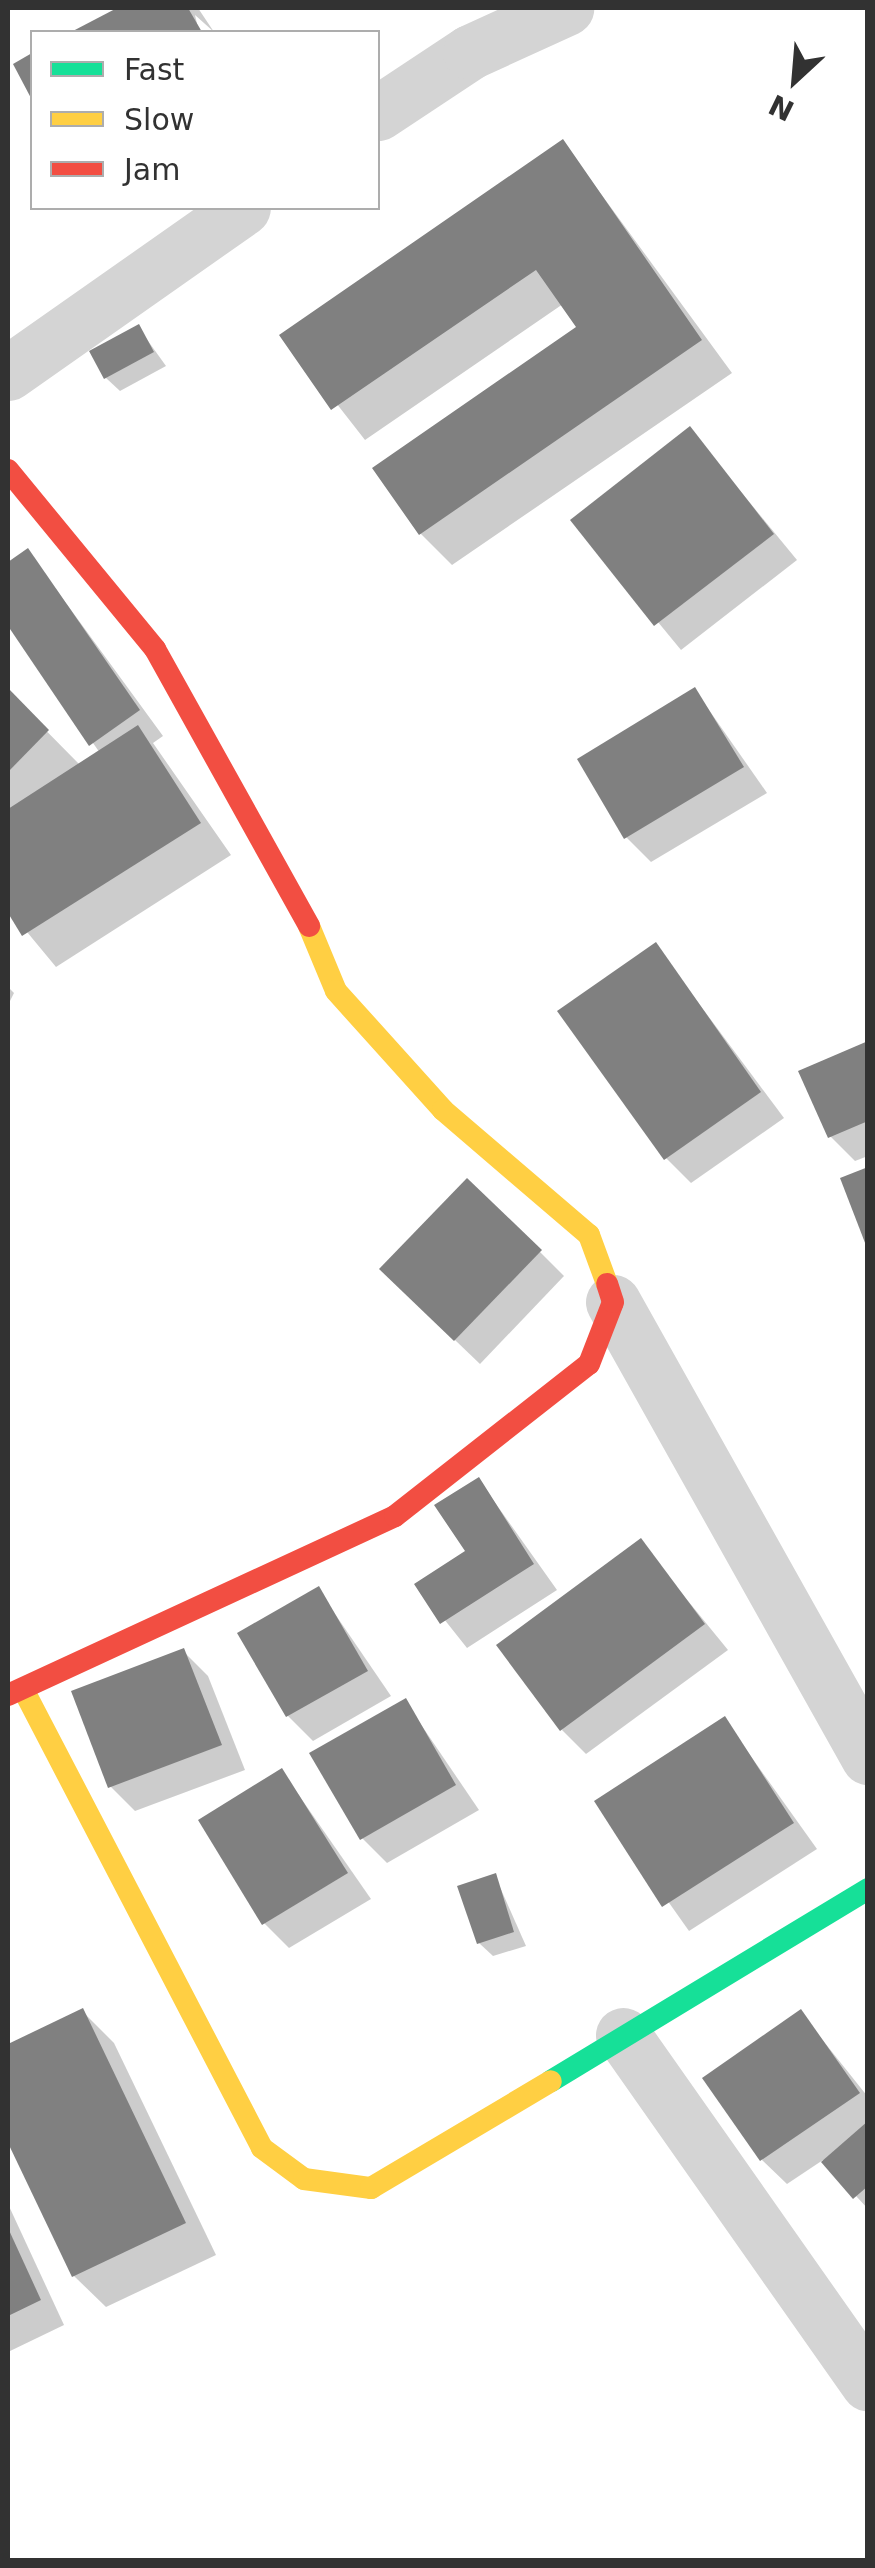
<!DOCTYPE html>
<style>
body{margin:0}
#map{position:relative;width:875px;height:2568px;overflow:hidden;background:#fff;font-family:"DejaVu Sans",sans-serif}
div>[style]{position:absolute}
.shadow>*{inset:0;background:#0003}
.building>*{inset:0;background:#808080}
.street>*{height:55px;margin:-27.5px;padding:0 27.5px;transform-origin:27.5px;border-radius:27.5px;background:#d4d4d4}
.fast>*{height:22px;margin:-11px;padding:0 11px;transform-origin:11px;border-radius:11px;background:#16e098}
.slow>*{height:22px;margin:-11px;padding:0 11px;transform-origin:11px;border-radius:11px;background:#ffcf43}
.jam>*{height:22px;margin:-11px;padding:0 11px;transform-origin:11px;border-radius:11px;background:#f24e42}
span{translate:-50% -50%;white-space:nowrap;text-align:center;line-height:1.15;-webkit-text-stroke:10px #fff;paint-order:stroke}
.frame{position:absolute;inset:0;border:10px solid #323232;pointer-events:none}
.legend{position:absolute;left:30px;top:30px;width:350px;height:180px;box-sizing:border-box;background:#fff;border:2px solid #adadad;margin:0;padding:12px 18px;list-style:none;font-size:30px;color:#323232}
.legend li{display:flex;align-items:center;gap:20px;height:50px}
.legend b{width:50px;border:2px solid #adadad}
.north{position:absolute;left:745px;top:30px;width:100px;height:100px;-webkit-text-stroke:8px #fff;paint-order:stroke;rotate:206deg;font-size:28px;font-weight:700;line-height:40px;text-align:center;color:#323232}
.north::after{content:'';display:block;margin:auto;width:35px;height:45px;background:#323232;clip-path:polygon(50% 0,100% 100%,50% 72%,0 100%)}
</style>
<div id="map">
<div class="shadow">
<div style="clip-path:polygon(122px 8px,198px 8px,214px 32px,195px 15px,199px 32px,76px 32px)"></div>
<div style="clip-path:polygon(563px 142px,732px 373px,452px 565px,420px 533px,580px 328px,563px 304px,365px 440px,283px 335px)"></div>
<div style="clip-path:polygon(138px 327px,166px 366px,120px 391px,106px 378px)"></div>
<div style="clip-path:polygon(690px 430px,797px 560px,681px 650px,574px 520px)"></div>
<div style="clip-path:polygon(28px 551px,163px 736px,153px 743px,231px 855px,56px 967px,8px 909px,8px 692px,80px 765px,100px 753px,8px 622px,8px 565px)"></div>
<div style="clip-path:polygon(695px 690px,767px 793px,651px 862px,626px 837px)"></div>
<div style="clip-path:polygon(656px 946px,784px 1118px,691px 1183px,666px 1158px)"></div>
<div style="clip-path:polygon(8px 987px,14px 993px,8px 1005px)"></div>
<div style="clip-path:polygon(868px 1043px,868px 1156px,855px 1161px,830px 1136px)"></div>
<div style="clip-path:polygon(540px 1252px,564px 1276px,480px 1364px,407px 1294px)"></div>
<div style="clip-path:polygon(479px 1480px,557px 1590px,467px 1648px,417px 1585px,469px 1552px)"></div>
<div style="clip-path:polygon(640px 1542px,728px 1650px,586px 1754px,562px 1730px)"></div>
<div style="clip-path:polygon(318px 1589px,391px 1696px,313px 1741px,288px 1716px)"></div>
<div style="clip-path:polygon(183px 1651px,208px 1676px,245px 1770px,135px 1811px,110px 1786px)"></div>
<div style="clip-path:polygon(405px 1701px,479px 1810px,387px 1863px,362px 1838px)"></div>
<div style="clip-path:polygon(725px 1720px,817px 1849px,689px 1931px,597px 1801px)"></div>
<div style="clip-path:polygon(282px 1771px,371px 1899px,289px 1948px,264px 1923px)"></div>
<div style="clip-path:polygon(495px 1876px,526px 1946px,493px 1956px,479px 1943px)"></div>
<div style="clip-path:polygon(82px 2011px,114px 2043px,216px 2255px,106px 2307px,74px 2276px,8px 2138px,8px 2047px)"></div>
<div style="clip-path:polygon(801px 2013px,868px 2097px,868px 2209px,823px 2160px,787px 2184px,762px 2160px)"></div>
<div style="clip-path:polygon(8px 2204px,64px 2325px,8px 2352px)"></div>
</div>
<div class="building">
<div style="clip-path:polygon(117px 8px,188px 8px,202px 32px,71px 32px)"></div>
<div style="clip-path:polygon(32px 53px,32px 100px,13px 64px)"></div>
<div style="clip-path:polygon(563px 139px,702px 340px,419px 535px,372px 468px,576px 327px,536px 270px,331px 410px,279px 335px)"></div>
<div style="clip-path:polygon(139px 324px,154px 352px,104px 379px,89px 351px)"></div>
<div style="clip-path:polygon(690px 426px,774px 534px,654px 626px,570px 520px)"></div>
<div style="clip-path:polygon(28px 548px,140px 710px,89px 746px,8px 626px,8px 562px)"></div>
<div style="clip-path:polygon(695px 687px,744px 767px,624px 839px,577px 759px)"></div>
<div style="clip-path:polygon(8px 688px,49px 730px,8px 772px)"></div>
<div style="clip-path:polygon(138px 725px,201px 823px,22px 936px,8px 913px,8px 809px)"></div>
<div style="clip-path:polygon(656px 942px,761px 1092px,664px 1160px,557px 1011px)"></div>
<div style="clip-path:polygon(868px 1041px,868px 1121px,828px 1138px,798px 1071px)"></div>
<div style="clip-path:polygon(868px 1167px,868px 1248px,867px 1248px,840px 1178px)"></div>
<div style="clip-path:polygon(467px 1178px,542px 1250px,454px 1341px,379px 1269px)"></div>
<div style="clip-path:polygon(479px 1477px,534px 1564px,440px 1624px,414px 1584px,465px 1551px,434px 1505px)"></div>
<div style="clip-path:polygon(641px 1538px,705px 1624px,560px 1731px,496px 1645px)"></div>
<div style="clip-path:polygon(319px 1586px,368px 1671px,286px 1717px,237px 1633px)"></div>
<div style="clip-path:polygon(184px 1648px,222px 1745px,108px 1788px,71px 1691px)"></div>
<div style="clip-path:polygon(406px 1698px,456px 1785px,360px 1840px,309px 1753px)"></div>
<div style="clip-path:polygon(725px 1716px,794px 1823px,662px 1907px,594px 1801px)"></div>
<div style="clip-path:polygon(282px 1768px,348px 1873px,262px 1925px,198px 1820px)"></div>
<div style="clip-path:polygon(496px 1873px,514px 1932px,477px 1944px,457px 1886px)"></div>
<div style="clip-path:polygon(83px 2008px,186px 2223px,72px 2277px,8px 2143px,8px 2044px)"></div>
<div style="clip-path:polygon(801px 2009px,860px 2093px,760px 2161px,702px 2078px)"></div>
<div style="clip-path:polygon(868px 2121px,868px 2186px,853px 2199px,821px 2162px)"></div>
<div style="clip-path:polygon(8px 2228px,41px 2300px,8px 2316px)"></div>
</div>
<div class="street">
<div style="left:378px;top:113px;width:110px;rotate:-33.5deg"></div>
<div style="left:470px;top:52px;width:106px;rotate:-24.6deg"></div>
<div style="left:8px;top:373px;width:287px;rotate:-35.1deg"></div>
<div style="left:613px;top:1302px;width:522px;rotate:60.73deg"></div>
<div style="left:623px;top:2035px;width:426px;rotate:54.9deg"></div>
</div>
<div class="fast">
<div style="left:551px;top:2081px;width:371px;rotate:-31.2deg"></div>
</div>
<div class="slow">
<div style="left:309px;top:926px;width:70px;rotate:67.4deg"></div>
<div style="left:336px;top:991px;width:160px;rotate:48deg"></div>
<div style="left:443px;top:1110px;width:192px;rotate:40.6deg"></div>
<div style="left:589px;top:1235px;width:52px;rotate:69.8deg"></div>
<div style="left:23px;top:1689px;width:517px;rotate:62.49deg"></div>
<div style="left:262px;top:2148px;width:52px;rotate:36.4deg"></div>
<div style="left:304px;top:2179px;width:68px;rotate:7.7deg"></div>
<div style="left:371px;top:2188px;width:209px;rotate:-30.7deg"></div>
</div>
<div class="jam">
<div style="left:8px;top:470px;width:232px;rotate:50.6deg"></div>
<div style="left:155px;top:649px;width:317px;rotate:60.9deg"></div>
<div style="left:8px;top:1695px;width:426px;rotate:-24.8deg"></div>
<div style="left:395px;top:1516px;width:246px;rotate:-38.1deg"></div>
<div style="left:589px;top:1364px;width:66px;rotate:-68.8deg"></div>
<div style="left:613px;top:1302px;width:19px;rotate:-108deg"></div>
</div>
<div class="frame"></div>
<ul class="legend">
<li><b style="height:12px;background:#16e098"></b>Fast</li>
<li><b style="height:12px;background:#ffcf43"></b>Slow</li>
<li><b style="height:12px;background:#f24e42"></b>Jam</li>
</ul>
<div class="north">N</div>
</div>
